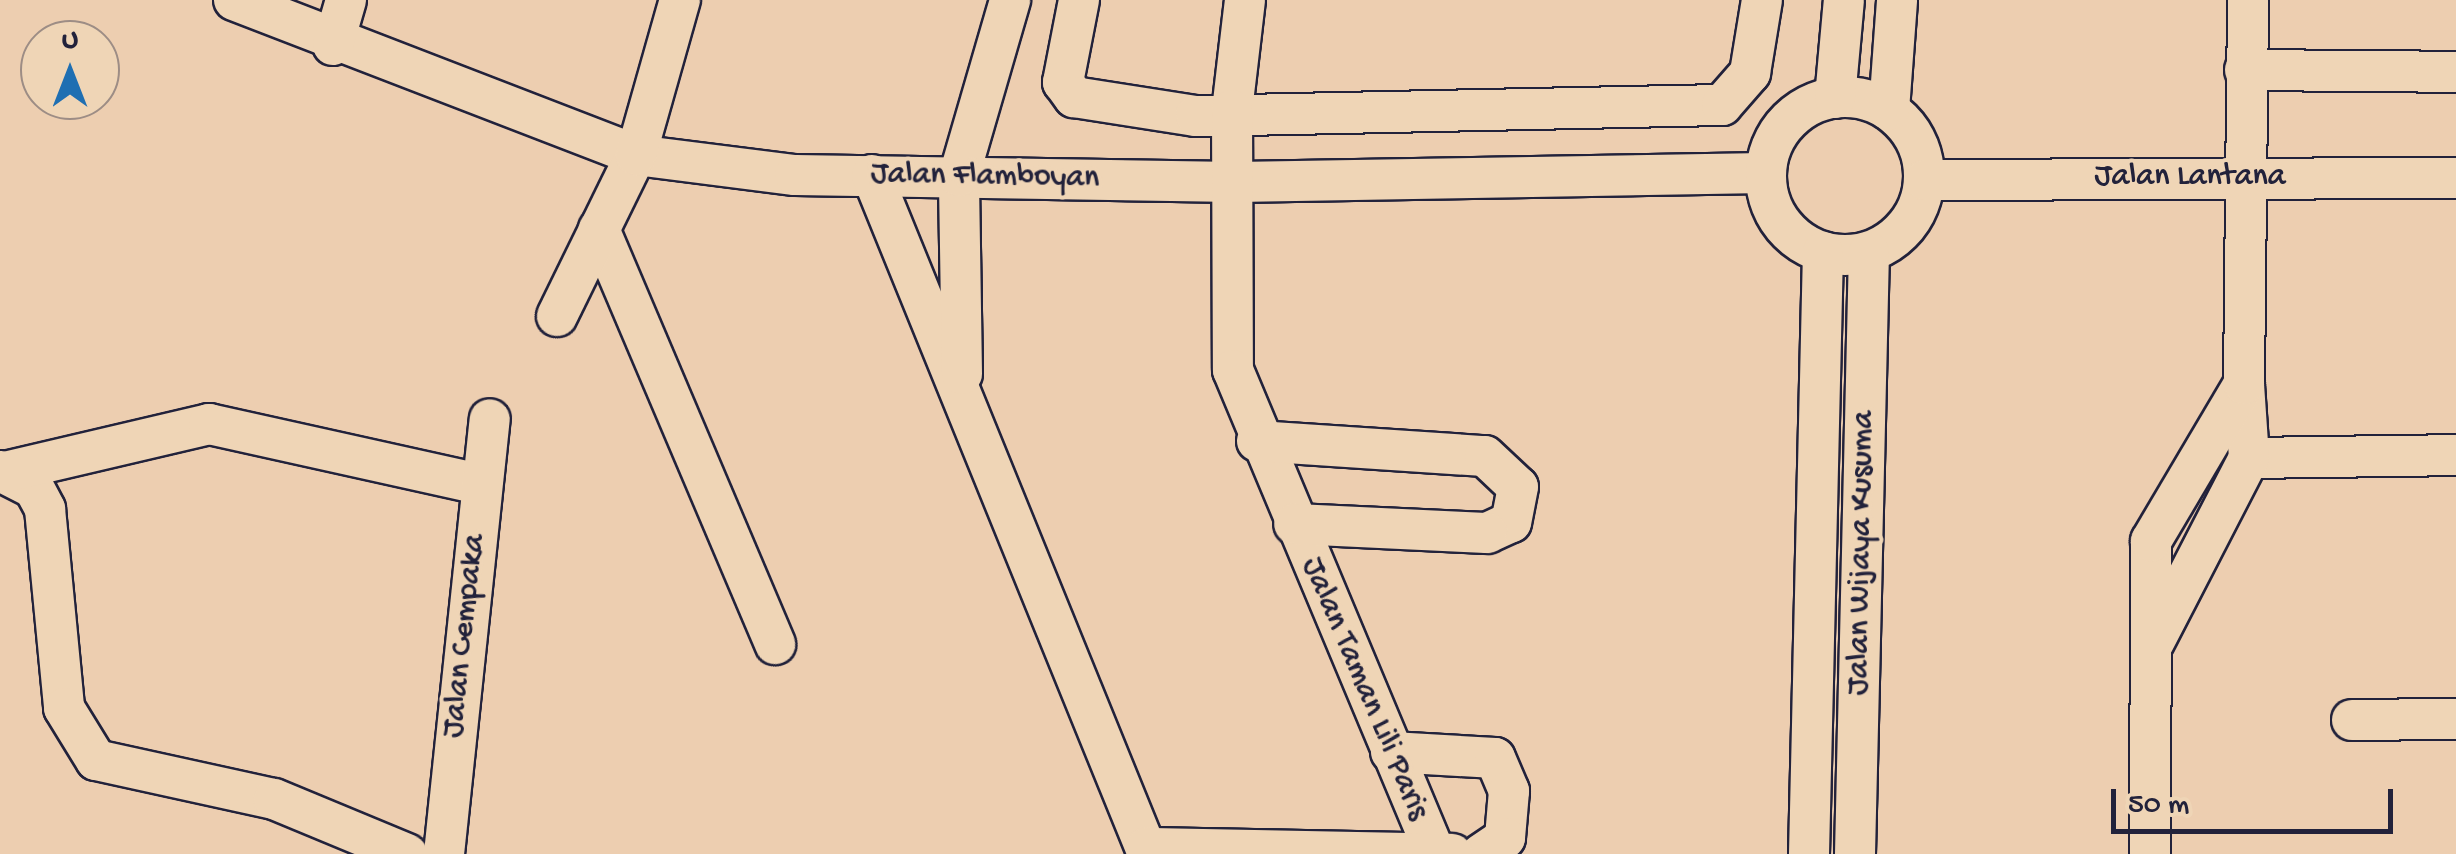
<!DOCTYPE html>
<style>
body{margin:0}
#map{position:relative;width:2456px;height:854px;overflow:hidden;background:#edceb0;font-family:"Gochi Hand",sans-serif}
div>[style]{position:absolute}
.roads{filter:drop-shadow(2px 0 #22223b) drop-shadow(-2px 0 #22223b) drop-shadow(0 2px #22223b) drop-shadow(0 -2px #22223b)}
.minor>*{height:40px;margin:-20px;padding:0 20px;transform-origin:20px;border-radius:20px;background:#efd5b6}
.minor>.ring{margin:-20px;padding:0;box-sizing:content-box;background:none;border:40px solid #efd5b6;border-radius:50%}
span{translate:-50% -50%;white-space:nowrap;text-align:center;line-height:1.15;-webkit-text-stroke:8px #efd5b6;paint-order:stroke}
.street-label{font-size:32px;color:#22223b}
.north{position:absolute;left:20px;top:20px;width:100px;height:100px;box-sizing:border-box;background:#efd5b6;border:2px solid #9d8d85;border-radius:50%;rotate:0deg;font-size:28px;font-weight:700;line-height:40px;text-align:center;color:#22223b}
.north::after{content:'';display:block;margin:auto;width:35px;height:45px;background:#1f6fb2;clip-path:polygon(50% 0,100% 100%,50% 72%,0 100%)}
.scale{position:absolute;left:2111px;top:789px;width:282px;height:45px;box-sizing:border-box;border:5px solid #22223b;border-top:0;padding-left:12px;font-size:30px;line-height:35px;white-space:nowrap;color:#22223b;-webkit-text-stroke:8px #efd5b6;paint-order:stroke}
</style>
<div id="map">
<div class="roads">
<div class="minor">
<div style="left:234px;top:0;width:431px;rotate:21.1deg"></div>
<div style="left:636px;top:155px;width:160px;rotate:7.2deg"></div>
<div style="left:795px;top:175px;width:441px;rotate:0.9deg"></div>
<div style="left:1236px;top:182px;width:529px;rotate:-0.97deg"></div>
<div style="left:1079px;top:0;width:84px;rotate:101deg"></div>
<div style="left:1063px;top:82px;width:19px;rotate:54deg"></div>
<div style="left:1074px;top:97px;width:123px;rotate:8.9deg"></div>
<div style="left:1196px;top:116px;width:526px;rotate:-1.2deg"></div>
<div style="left:1722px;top:105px;width:43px;rotate:-48.8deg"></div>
<div style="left:1750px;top:73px;width:74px;rotate:-80.7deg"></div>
<div style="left:1245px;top:0;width:111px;rotate:96.7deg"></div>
<div style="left:1232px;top:110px;width:260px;rotate:89.8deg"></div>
<div style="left:1233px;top:370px;width:524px;rotate:67.3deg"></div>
<div style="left:333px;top:45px;width:47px;rotate:-73.9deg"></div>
<div style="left:2245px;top:70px;width:211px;rotate:0.5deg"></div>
<div class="ring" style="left:1766px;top:97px;width:118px;height:118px"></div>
<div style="left:1835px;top:98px;width:98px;rotate:-84.8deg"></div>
<div style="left:1889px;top:110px;width:110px;rotate:-85.8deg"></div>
<div style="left:872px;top:175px;width:733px;rotate:67.88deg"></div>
<div style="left:1925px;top:180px;width:531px;rotate:-0.22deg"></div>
<div style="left:599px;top:229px;width:451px;rotate:67deg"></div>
<div style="left:557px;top:316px;width:179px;rotate:-63.9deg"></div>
<div style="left:636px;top:155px;width:161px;rotate:-74.2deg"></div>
<div style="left:962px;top:374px;width:198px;rotate:-90.9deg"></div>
<div style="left:959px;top:176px;width:183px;rotate:-73.8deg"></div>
<div style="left:1257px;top:441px;width:228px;rotate:3.8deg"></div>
<div style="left:1485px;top:456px;width:45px;rotate:43.2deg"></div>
<div style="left:1518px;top:487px;width:36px;rotate:101deg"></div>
<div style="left:1511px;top:522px;width:26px;rotate:155deg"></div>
<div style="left:1487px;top:533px;width:193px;rotate:-177.3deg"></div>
<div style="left:2249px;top:458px;width:207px;rotate:-0.8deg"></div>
<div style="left:0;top:471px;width:38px;rotate:27deg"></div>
<div style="left:34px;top:488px;width:24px;rotate:62deg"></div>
<div style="left:45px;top:509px;width:200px;rotate:84.5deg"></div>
<div style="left:64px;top:708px;width:61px;rotate:58.4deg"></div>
<div style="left:96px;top:760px;width:182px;rotate:12.4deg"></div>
<div style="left:274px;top:799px;width:144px;rotate:22.5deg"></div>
<div style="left:5px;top:472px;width:210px;rotate:-13.2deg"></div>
<div style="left:209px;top:424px;width:277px;rotate:12.5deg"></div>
<div style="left:2154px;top:642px;width:207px;rotate:-62.7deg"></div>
<div style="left:2249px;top:458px;width:74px;rotate:-93.9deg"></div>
<div style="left:2352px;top:720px;width:104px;rotate:-0.6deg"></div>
<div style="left:1391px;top:752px;width:104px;rotate:3.3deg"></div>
<div style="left:1495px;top:758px;width:36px;rotate:67deg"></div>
<div style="left:1509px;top:791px;width:47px;rotate:94.9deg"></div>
<div style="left:1505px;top:838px;width:29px;rotate:146deg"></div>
<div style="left:1146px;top:848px;width:306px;rotate:1.1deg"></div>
<div style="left:444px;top:854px;width:437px;rotate:-84deg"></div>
<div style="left:1809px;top:854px;width:602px;rotate:-88.67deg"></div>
<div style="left:1855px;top:854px;width:602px;rotate:-88.67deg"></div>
<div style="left:2150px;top:854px;width:313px;rotate:-89.8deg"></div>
<div style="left:2151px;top:541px;width:182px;rotate:-59.4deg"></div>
<div style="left:2244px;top:384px;width:384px;rotate:-89.4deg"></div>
</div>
</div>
<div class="street-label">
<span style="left:985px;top:177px;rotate:1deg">Jalan Flamboyan</span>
<span style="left:2190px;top:177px">Jalan Lantana</span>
<span style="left:1862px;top:553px;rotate:-89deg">Jalan Wijaya Kusuma</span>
<span style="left:465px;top:636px;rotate:-84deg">Jalan Cempaka</span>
<span style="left:1364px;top:689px;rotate:67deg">Jalan Taman Lili Paris</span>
</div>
<div class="north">U</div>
<div class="scale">50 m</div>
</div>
